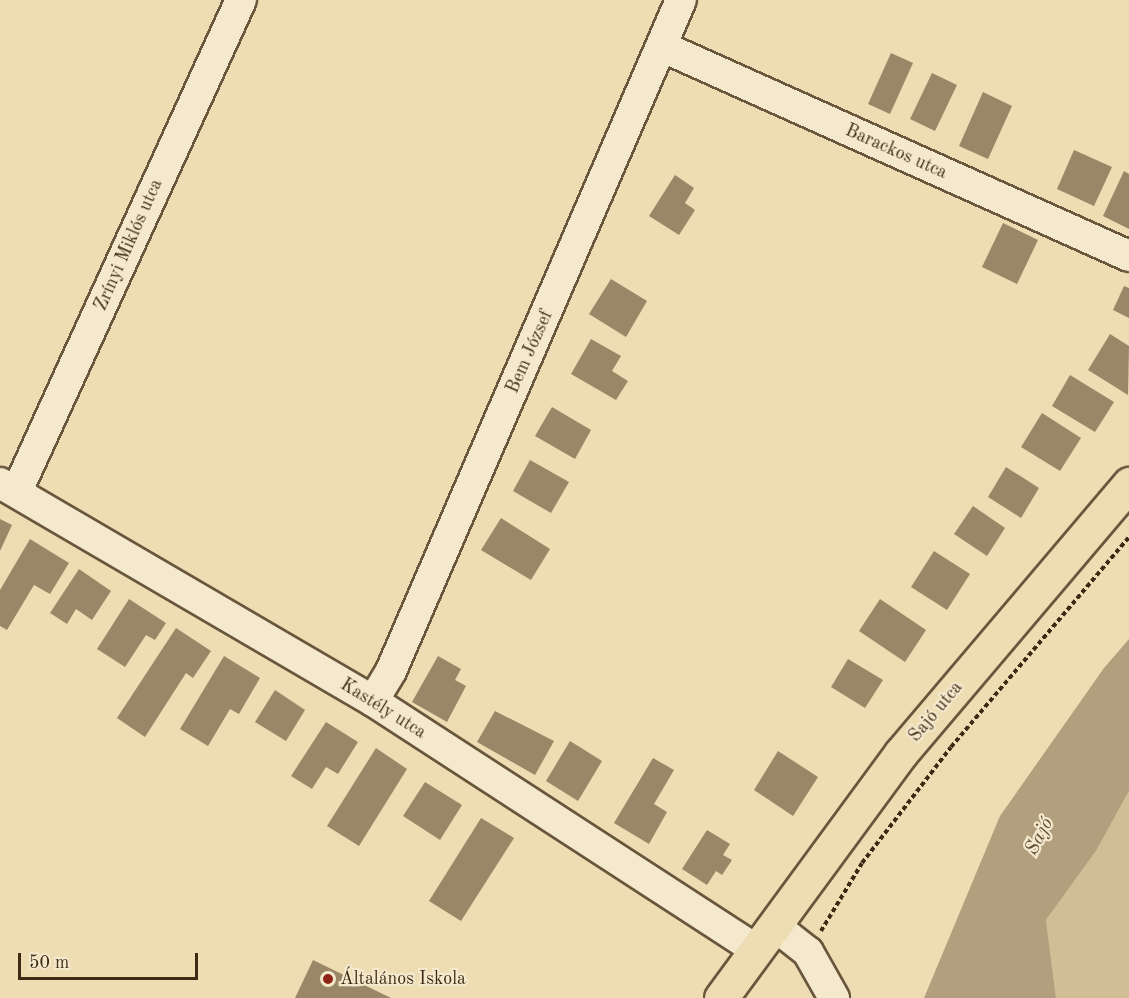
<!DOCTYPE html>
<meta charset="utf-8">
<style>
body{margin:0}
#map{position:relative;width:1129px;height:998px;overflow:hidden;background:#eedcb2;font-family:"Old Standard TT",serif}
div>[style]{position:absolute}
.green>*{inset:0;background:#d0be97}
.water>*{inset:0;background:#b29f7d}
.building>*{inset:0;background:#998767}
.path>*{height:4px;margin-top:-2px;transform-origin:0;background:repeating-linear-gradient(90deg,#3d2a15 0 4.5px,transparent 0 7.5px)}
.roads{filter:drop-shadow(2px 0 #69563c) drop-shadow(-2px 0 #69563c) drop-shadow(0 2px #69563c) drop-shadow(0 -2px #69563c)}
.minor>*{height:30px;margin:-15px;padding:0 15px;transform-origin:15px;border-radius:15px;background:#f4e8cd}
.major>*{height:33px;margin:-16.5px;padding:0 16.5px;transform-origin:16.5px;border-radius:16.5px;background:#eedcb2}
.dots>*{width:16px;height:16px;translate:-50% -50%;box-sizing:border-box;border:3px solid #f4e8cd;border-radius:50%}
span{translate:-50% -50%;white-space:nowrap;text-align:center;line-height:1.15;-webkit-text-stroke:4.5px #f4e8cd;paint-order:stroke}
.street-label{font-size:18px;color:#3d2a15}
.poi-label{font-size:18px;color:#3d2a15}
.left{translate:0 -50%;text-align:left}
.water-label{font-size:20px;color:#604d34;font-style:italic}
.scale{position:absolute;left:18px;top:953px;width:180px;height:27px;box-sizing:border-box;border:3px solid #3d2a15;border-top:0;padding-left:8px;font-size:18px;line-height:21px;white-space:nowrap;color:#3d2a15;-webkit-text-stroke:4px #f4e8cd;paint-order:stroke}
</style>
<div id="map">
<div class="green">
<div style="clip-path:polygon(1129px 791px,1129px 998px,1056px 998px,1046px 920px,1096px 851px)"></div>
</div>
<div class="water">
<div style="clip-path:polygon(1129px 639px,1129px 791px,1096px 851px,1046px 920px,1056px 998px,924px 998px,1000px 816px,1104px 668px)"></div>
</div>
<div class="building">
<div style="clip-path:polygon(891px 53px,913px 63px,890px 114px,868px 104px)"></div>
<div style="clip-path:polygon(932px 73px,957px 85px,935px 131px,910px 119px)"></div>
<div style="clip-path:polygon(983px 92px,1012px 106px,988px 159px,959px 146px)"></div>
<div style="clip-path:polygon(1074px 150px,1112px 167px,1094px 206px,1057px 189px)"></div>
<div style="clip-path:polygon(1124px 171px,1129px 174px,1129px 229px,1103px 216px)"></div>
<div style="clip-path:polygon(675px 175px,694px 188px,685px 203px,695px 210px,679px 235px,649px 216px)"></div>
<div style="clip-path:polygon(1003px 223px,1038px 240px,1017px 284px,982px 267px)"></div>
<div style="clip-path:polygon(611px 279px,647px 301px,626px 337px,589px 314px)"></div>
<div style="clip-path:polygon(1124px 286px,1129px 288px,1129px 318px,1113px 310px)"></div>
<div style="clip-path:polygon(1110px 334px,1129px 346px,1128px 395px,1088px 370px)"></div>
<div style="clip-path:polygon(591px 339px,621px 356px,612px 371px,628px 381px,616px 400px,571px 374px)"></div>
<div style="clip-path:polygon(1070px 375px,1114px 402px,1095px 432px,1052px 406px)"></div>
<div style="clip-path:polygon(552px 407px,591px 430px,575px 459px,535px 436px)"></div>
<div style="clip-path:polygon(1042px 413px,1081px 438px,1060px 471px,1021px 447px)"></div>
<div style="clip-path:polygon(530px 460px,569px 482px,551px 513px,513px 491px)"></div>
<div style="clip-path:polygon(1006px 467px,1039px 488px,1021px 518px,988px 497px)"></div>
<div style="clip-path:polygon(973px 506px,1005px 528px,987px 556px,954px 534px)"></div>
<div style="clip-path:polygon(501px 518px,550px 549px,531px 580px,481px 550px)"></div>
<div style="clip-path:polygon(0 519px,12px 525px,0 551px)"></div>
<div style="clip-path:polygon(30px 539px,69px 563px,50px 594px,34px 585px,7px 630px,0 626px,0 590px)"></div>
<div style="clip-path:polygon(934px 551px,970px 574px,947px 610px,911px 587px)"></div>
<div style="clip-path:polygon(79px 569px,111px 591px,92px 620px,76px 609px,67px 624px,50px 613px)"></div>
<div style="clip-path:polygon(129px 599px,166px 623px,155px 640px,146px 635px,125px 667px,97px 649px)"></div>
<div style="clip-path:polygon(880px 599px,926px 630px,905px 662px,859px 631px)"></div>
<div style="clip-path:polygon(176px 628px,211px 651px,193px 678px,186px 673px,145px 737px,117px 718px)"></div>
<div style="clip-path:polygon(224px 656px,260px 678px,239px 714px,230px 709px,208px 746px,180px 729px)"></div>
<div style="clip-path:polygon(438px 656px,461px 669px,455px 680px,466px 686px,447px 722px,412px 702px)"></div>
<div style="clip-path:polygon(848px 659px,883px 680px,865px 708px,831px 687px)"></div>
<div style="clip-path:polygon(275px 690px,305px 710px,286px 741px,255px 722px)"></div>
<div style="clip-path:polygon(495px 711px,554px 741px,535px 775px,477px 742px)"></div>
<div style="clip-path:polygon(326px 722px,358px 742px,338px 774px,326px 767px,312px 789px,291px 776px)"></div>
<div style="clip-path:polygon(570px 741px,602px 761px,578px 801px,546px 781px)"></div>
<div style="clip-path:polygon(376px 748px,407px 769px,359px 846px,327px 826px)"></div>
<div style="clip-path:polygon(778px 751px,818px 777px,793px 816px,754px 790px)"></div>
<div style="clip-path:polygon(653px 758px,674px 770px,654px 804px,667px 812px,649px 844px,614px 823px)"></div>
<div style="clip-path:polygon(425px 782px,462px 805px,440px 840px,403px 816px)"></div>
<div style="clip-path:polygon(481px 818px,514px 838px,461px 921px,429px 901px)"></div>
<div style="clip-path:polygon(707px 830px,730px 844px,723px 855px,732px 860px,722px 875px,716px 871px,707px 885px,682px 869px)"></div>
<div style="clip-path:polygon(313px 960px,391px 998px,295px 998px)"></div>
</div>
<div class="path">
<div style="left:821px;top:931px;width:79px;rotate:-58.9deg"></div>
<div style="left:862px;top:863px;width:146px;rotate:-52.5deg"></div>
<div style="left:951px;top:747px;width:275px;rotate:-49.7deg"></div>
</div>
<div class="roads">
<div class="minor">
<div style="left:663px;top:47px;width:511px;rotate:24.16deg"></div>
<div style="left:0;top:483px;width:432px;rotate:30.3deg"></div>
<div style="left:373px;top:701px;width:458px;rotate:33deg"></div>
<div style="left:17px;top:491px;width:540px;rotate:-65.48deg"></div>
<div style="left:373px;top:701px;width:35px;rotate:-59deg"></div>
<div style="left:391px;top:671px;width:731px;rotate:-66.63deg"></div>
<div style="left:775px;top:926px;width:42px;rotate:38.2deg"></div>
<div style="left:808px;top:952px;width:53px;rotate:60.5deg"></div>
</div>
<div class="major">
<div style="left:721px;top:998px;width:304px;rotate:-53.7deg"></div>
<div style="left:901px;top:753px;width:353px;rotate:-49.7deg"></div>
</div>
</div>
<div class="dots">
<div style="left:328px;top:979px;background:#8f2418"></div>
</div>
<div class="street-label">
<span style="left:896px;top:152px;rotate:24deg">Barackos utca</span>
<span style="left:129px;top:245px;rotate:-66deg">Zrínyi Miklós utca</span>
<span style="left:530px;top:352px;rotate:-66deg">Bem József</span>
<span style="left:383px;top:709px;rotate:32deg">Kastély utca</span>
<span style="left:936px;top:712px;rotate:-50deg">Sajó utca</span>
</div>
<div class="poi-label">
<span class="left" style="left:340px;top:979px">Általános Iskola</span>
</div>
<div class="water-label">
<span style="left:1040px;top:837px;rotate:-63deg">Sajó</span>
</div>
<div class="scale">50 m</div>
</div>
